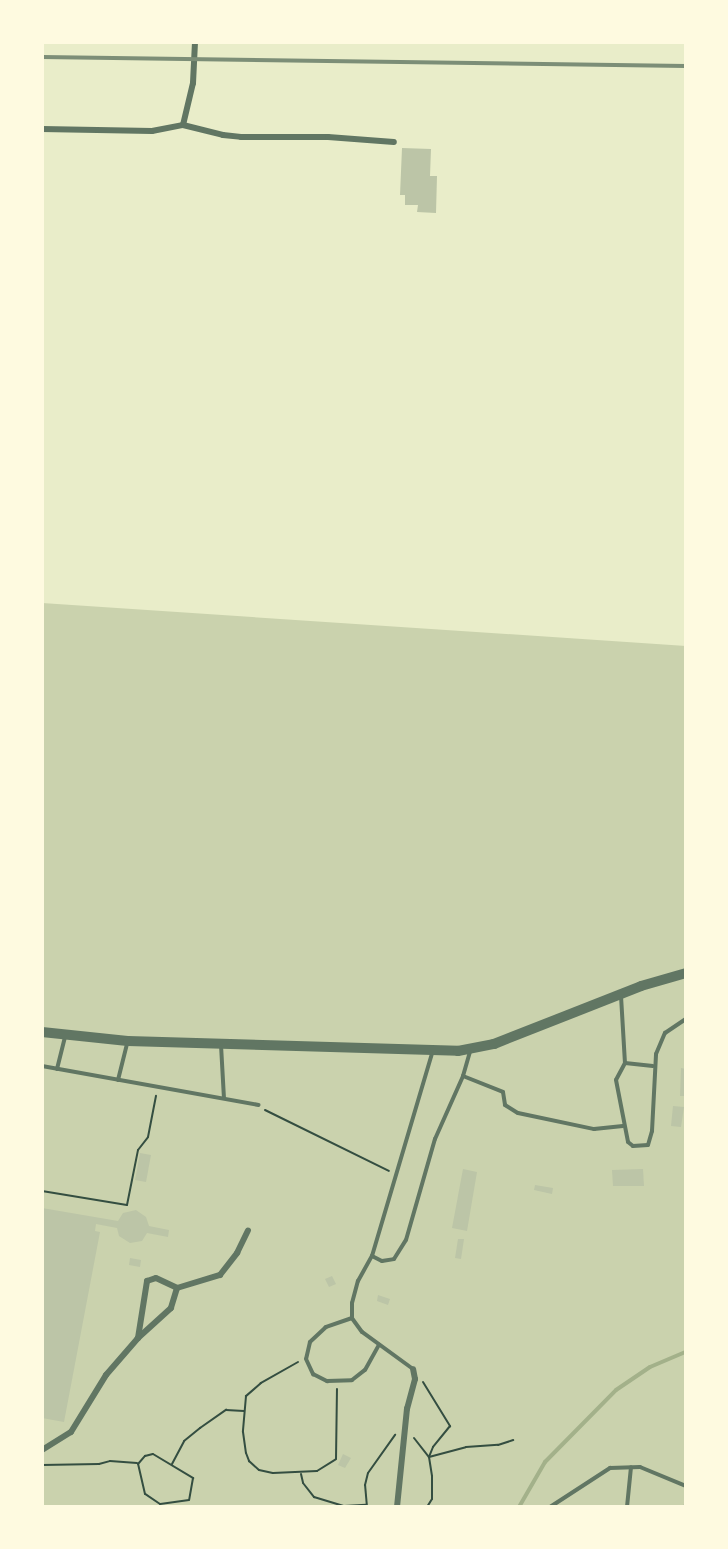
<!DOCTYPE html>
<style>
body{margin:0}
#map{position:relative;width:728px;height:1549px;overflow:hidden;background:#e9edc9;font-family:"Noto Serif",serif}
div>[style]{position:absolute}
.green>*{inset:0;background:#cad2ad}
.stream>*{height:4px;margin:-2px;padding:0 2px;transform-origin:2px;border-radius:2px;background:#a3b18a}
.building>*{inset:0;background:#bcc5a7}
.path>*{height:2px;margin:-1px;padding:0 1px;transform-origin:1px;border-radius:1px;background:#344e41}
.service>*{height:4px;margin:-2px;padding:0 2px;transform-origin:2px;border-radius:2px;background:#617663}
.minor>*{height:6px;margin:-3px;padding:0 3px;transform-origin:3px;border-radius:3px;background:#617663}
.tertiary>*{height:10px;margin:-5px;padding:0 5px;transform-origin:5px;border-radius:5px;background:#617663}
.rail>*{height:4px;margin:-2px;padding:0 2px;transform-origin:2px;border-radius:2px;background:#7c8e77}
span{translate:-50% -50%;white-space:nowrap;text-align:center;line-height:1.15;-webkit-text-stroke:6px #fefae0;paint-order:stroke}
.frame{position:absolute;inset:0;border:44px solid #fefae0;pointer-events:none}
</style>
<div id="map">
<div class="green">
<div style="clip-path:polygon(42px 603px,686px 646px,686px 1507px,42px 1507px)"></div>
</div>
<div class="stream">
<div style="left:519px;top:1507px;width:52px;rotate:-60deg"></div>
<div style="left:545px;top:1462px;width:101px;rotate:-45.4deg"></div>
<div style="left:616px;top:1390px;width:41px;rotate:-34.1deg"></div>
<div style="left:650px;top:1367px;width:39px;rotate:-23deg"></div>
</div>
<div class="building">
<div style="clip-path:polygon(402px 148px,431px 149px,430px 176px,437px 176px,436px 213px,417px 212px,418px 205px,405px 205px,405px 195px,400px 195px)"></div>
<div style="clip-path:polygon(681px 1068px,686px 1069px,686px 1096px,680px 1096px)"></div>
<div style="clip-path:polygon(673px 1106px,684px 1107px,681px 1127px,671px 1126px)"></div>
<div style="clip-path:polygon(140px 1153px,151px 1155px,146px 1182px,135px 1180px)"></div>
<div style="clip-path:polygon(463px 1169px,477px 1172px,467px 1231px,452px 1228px)"></div>
<div style="clip-path:polygon(643px 1169px,644px 1186px,613px 1186px,612px 1170px)"></div>
<div style="clip-path:polygon(535px 1185px,553px 1188px,552px 1194px,534px 1190px)"></div>
<div style="clip-path:polygon(42px 1208px,118px 1221px,123px 1213px,136px 1210px,146px 1217px,149px 1226px,169px 1230px,168px 1237px,147px 1233px,142px 1241px,130px 1243px,119px 1236px,117px 1228px,96px 1224px,95px 1231px,100px 1232px,64px 1422px,42px 1418px)"></div>
<div style="clip-path:polygon(458px 1239px,464px 1239px,461px 1259px,455px 1258px)"></div>
<div style="clip-path:polygon(130px 1258px,141px 1260px,140px 1267px,129px 1265px)"></div>
<div style="clip-path:polygon(332px 1276px,336px 1284px,329px 1287px,325px 1279px)"></div>
<div style="clip-path:polygon(378px 1295px,390px 1299px,388px 1305px,377px 1301px)"></div>
<div style="clip-path:polygon(343px 1454px,351px 1458px,345px 1468px,338px 1465px)"></div>
</div>
<div class="path">
<div style="left:265px;top:1110px;width:138px;rotate:26.2deg"></div>
<div style="left:42px;top:1191px;width:86px;rotate:9.4deg"></div>
<div style="left:127px;top:1205px;width:56px;rotate:-78.7deg"></div>
<div style="left:138px;top:1150px;width:16px;rotate:-52deg"></div>
<div style="left:148px;top:1137px;width:42px;rotate:-79deg"></div>
<div style="left:298px;top:1362px;width:43px;rotate:150.4deg"></div>
<div style="left:261px;top:1383px;width:20px;rotate:139deg"></div>
<div style="left:246px;top:1396px;width:36px;rotate:95deg"></div>
<div style="left:243px;top:1432px;width:21px;rotate:82deg"></div>
<div style="left:246px;top:1453px;width:9px;rotate:69deg"></div>
<div style="left:249px;top:1461px;width:13px;rotate:42deg"></div>
<div style="left:259px;top:1470px;width:14px;rotate:12deg"></div>
<div style="left:273px;top:1473px;width:44px;rotate:-2.6deg"></div>
<div style="left:317px;top:1471px;width:22px;rotate:-32deg"></div>
<div style="left:336px;top:1459px;width:70px;rotate:-89.2deg"></div>
<div style="left:423px;top:1382px;width:52px;rotate:58.5deg"></div>
<div style="left:450px;top:1426px;width:27px;rotate:129deg"></div>
<div style="left:433px;top:1447px;width:11px;rotate:112deg"></div>
<div style="left:414px;top:1438px;width:24px;rotate:52deg"></div>
<div style="left:429px;top:1457px;width:19px;rotate:81deg"></div>
<div style="left:432px;top:1476px;width:23px;rotate:90deg"></div>
<div style="left:432px;top:1499px;width:9px;rotate:122deg"></div>
<div style="left:153px;top:1454px;width:47px;rotate:31deg"></div>
<div style="left:193px;top:1478px;width:22px;rotate:100deg"></div>
<div style="left:189px;top:1500px;width:29px;rotate:172deg"></div>
<div style="left:160px;top:1504px;width:18px;rotate:-146deg"></div>
<div style="left:145px;top:1494px;width:31px;rotate:-103deg"></div>
<div style="left:138px;top:1464px;width:11px;rotate:-49deg"></div>
<div style="left:145px;top:1456px;width:8px;rotate:-14deg"></div>
<div style="left:429px;top:1457px;width:38px;rotate:-15deg"></div>
<div style="left:466px;top:1447px;width:32px;rotate:-4deg"></div>
<div style="left:498px;top:1445px;width:16px;rotate:-18deg"></div>
<div style="left:172px;top:1464px;width:26px;rotate:-62deg"></div>
<div style="left:184px;top:1441px;width:21px;rotate:-39deg"></div>
<div style="left:200px;top:1428px;width:32px;rotate:-35deg"></div>
<div style="left:226px;top:1410px;width:18px;rotate:3deg"></div>
<div style="left:42px;top:1465px;width:57px;rotate:-1deg"></div>
<div style="left:99px;top:1464px;width:11px;rotate:-15deg"></div>
<div style="left:110px;top:1461px;width:27px;rotate:4deg"></div>
<div style="left:301px;top:1474px;width:9px;rotate:77deg"></div>
<div style="left:303px;top:1483px;width:18px;rotate:52deg"></div>
<div style="left:314px;top:1497px;width:31px;rotate:17deg"></div>
<div style="left:344px;top:1506px;width:22px;rotate:-3deg"></div>
<div style="left:367px;top:1507px;width:22px;rotate:-95deg"></div>
<div style="left:365px;top:1485px;width:12px;rotate:-76deg"></div>
<div style="left:368px;top:1473px;width:47px;rotate:-54.6deg"></div>
</div>
<div class="service">
<div style="left:621px;top:996px;width:67px;rotate:86.6deg"></div>
<div style="left:625px;top:1063px;width:28px;rotate:6deg"></div>
<div style="left:221px;top:1045px;width:53px;rotate:86.8deg"></div>
<div style="left:625px;top:1063px;width:19px;rotate:118deg"></div>
<div style="left:616px;top:1080px;width:63px;rotate:79deg"></div>
<div style="left:628px;top:1142px;width:6px;rotate:39deg"></div>
<div style="left:633px;top:1146px;width:15px;rotate:-4deg"></div>
<div style="left:648px;top:1145px;width:15px;rotate:-74deg"></div>
<div style="left:652px;top:1131px;width:77px;rotate:-87deg"></div>
<div style="left:656px;top:1054px;width:23px;rotate:-67deg"></div>
<div style="left:665px;top:1033px;width:25px;rotate:-34deg"></div>
<div style="left:42px;top:1066px;width:220px;rotate:10.2deg"></div>
<div style="left:57px;top:1069px;width:34px;rotate:-76deg"></div>
<div style="left:463px;top:1076px;width:43px;rotate:21.8deg"></div>
<div style="left:503px;top:1092px;width:13px;rotate:81deg"></div>
<div style="left:505px;top:1105px;width:15px;rotate:32deg"></div>
<div style="left:518px;top:1113px;width:78px;rotate:11.9deg"></div>
<div style="left:594px;top:1129px;width:29px;rotate:-6deg"></div>
<div style="left:118px;top:1080px;width:38px;rotate:-76deg"></div>
<div style="left:372px;top:1256px;width:11px;rotate:27deg"></div>
<div style="left:382px;top:1261px;width:12px;rotate:-9deg"></div>
<div style="left:394px;top:1259px;width:22px;rotate:-58deg"></div>
<div style="left:406px;top:1240px;width:105px;rotate:-74deg"></div>
<div style="left:435px;top:1139px;width:69px;rotate:-66deg"></div>
<div style="left:463px;top:1076px;width:25px;rotate:-74deg"></div>
<div style="left:352px;top:1318px;width:28px;rotate:161deg"></div>
<div style="left:326px;top:1327px;width:22px;rotate:137deg"></div>
<div style="left:310px;top:1342px;width:17px;rotate:103deg"></div>
<div style="left:306px;top:1359px;width:17px;rotate:65deg"></div>
<div style="left:313px;top:1374px;width:16px;rotate:27deg"></div>
<div style="left:327px;top:1381px;width:25px;rotate:-2deg"></div>
<div style="left:352px;top:1380px;width:16px;rotate:-38deg"></div>
<div style="left:365px;top:1370px;width:29px;rotate:-61deg"></div>
<div style="left:413px;top:1369px;width:63px;rotate:-144deg"></div>
<div style="left:362px;top:1332px;width:17px;rotate:-126deg"></div>
<div style="left:352px;top:1318px;width:15px;rotate:-90deg"></div>
<div style="left:352px;top:1303px;width:23px;rotate:-75deg"></div>
<div style="left:358px;top:1281px;width:29px;rotate:-61deg"></div>
<div style="left:372px;top:1256px;width:212px;rotate:-73.5deg"></div>
<div style="left:550px;top:1507px;width:72px;rotate:-33deg"></div>
<div style="left:610px;top:1468px;width:30px;rotate:-2deg"></div>
<div style="left:640px;top:1467px;width:50px;rotate:22.4deg"></div>
<div style="left:627px;top:1507px;width:40px;rotate:-84.3deg"></div>
<div style="left:685px;top:1507px;width:2px;rotate:-63deg"></div>
</div>
<div class="minor">
<div style="left:183px;top:125px;width:43px;rotate:-76.6deg"></div>
<div style="left:193px;top:83px;width:41px;rotate:-87.2deg"></div>
<div style="left:42px;top:129px;width:110px;rotate:1deg"></div>
<div style="left:152px;top:131px;width:32px;rotate:-11deg"></div>
<div style="left:183px;top:125px;width:41px;rotate:14deg"></div>
<div style="left:223px;top:135px;width:18px;rotate:6deg"></div>
<div style="left:241px;top:137px;width:87px"></div>
<div style="left:328px;top:137px;width:66px;rotate:4.3deg"></div>
<div style="left:177px;top:1288px;width:21px;rotate:107deg"></div>
<div style="left:171px;top:1308px;width:45px;rotate:137.7deg"></div>
<div style="left:138px;top:1338px;width:58px;rotate:-81deg"></div>
<div style="left:147px;top:1281px;width:9px;rotate:-18deg"></div>
<div style="left:156px;top:1278px;width:23px;rotate:25deg"></div>
<div style="left:177px;top:1288px;width:45px;rotate:-16.8deg"></div>
<div style="left:220px;top:1275px;width:28px;rotate:-52deg"></div>
<div style="left:237px;top:1253px;width:25px;rotate:-64deg"></div>
<div style="left:42px;top:1450px;width:34px;rotate:-32deg"></div>
<div style="left:71px;top:1432px;width:67px;rotate:-58.4deg"></div>
<div style="left:106px;top:1375px;width:49px;rotate:-49.1deg"></div>
<div style="left:397px;top:1507px;width:99px;rotate:-84.2deg"></div>
<div style="left:407px;top:1409px;width:31px;rotate:-75deg"></div>
<div style="left:415px;top:1379px;width:10px;rotate:-101deg"></div>
</div>
<div class="tertiary">
<div style="left:42px;top:1032px;width:86px;rotate:6deg"></div>
<div style="left:128px;top:1041px;width:330px;rotate:1.7deg"></div>
<div style="left:458px;top:1051px;width:37px;rotate:-11deg"></div>
<div style="left:494px;top:1044px;width:158px;rotate:-21.5deg"></div>
<div style="left:641px;top:986px;width:47px;rotate:-16.1deg"></div>
</div>
<div class="rail">
<div style="left:42px;top:57px;width:644px;rotate:0.8deg"></div>
</div>
<div class="frame"></div>
</div>
